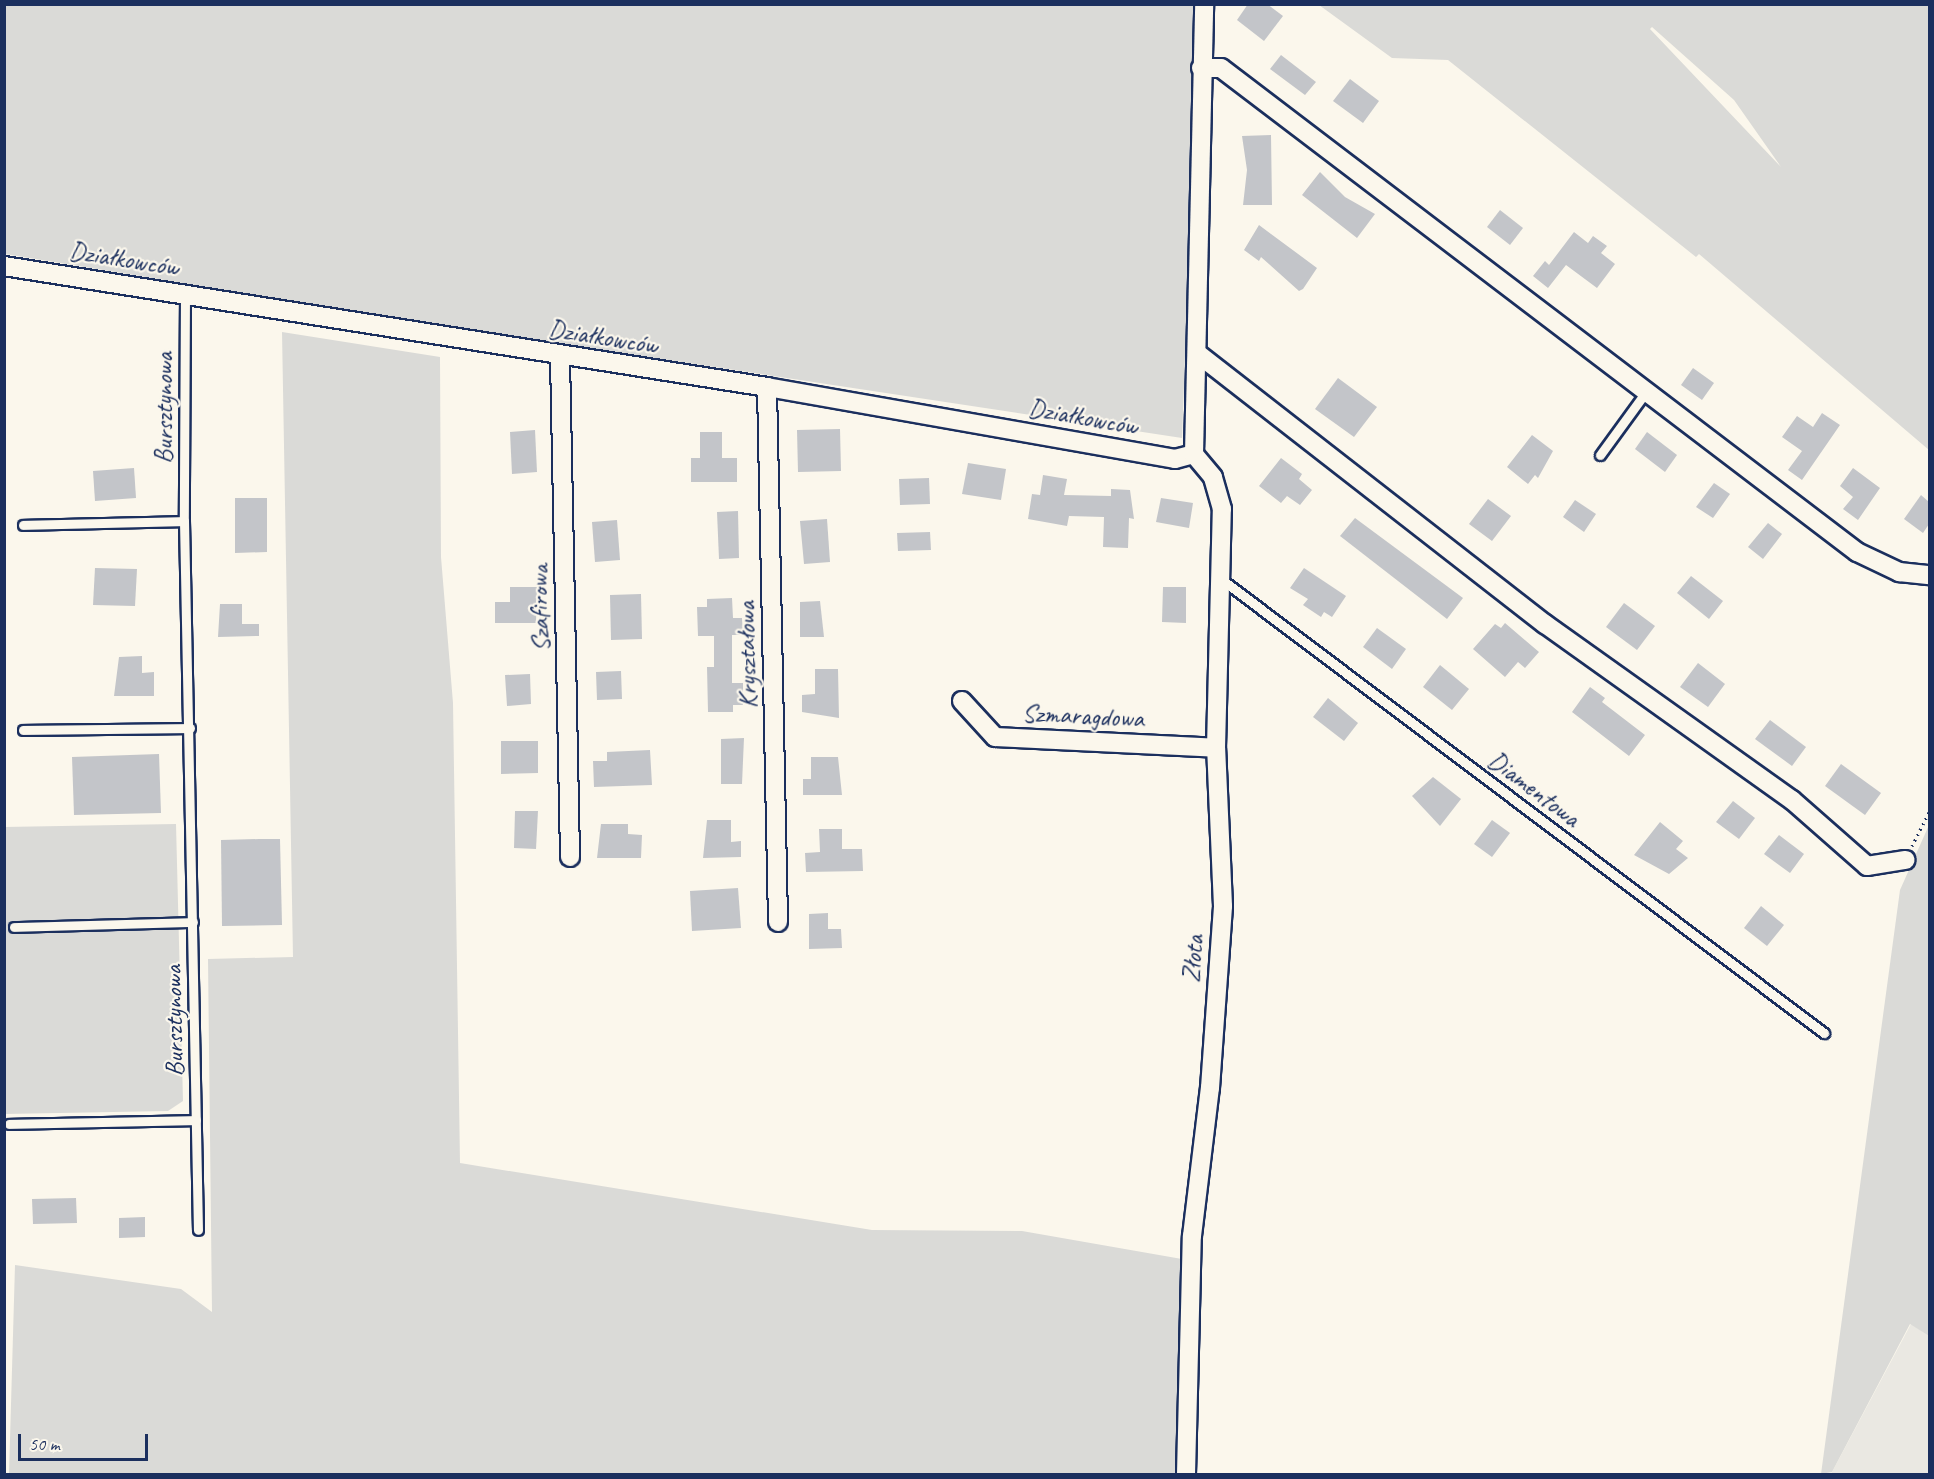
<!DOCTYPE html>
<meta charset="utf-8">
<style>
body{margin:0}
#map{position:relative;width:1934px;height:1479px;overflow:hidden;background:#fbf7ec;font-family:Caveat,sans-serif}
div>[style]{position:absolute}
.built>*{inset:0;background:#eae8e2}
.green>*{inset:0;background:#dadad7}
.building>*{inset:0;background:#c3c5c9}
.path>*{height:3px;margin-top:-1.5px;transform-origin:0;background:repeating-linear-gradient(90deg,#1b2f5e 0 1.5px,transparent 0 6px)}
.roads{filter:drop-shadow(2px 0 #1b2f5e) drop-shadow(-2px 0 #1b2f5e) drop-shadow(0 2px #1b2f5e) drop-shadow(0 -2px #1b2f5e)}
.lane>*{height:9px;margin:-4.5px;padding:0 4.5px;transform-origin:4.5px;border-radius:4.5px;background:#fbf7ec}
.street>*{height:18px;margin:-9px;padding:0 9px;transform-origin:9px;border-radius:9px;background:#fbf7ec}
span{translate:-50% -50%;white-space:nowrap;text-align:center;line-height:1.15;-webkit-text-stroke:4.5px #fbf7ec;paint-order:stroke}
.street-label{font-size:26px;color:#1b2f5e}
.frame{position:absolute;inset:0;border:6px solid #1b2f5e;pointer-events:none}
.scale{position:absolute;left:18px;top:1434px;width:130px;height:27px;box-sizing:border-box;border:3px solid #1b2f5e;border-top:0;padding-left:8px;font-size:18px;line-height:21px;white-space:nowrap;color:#1b2f5e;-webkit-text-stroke:4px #fbf7ec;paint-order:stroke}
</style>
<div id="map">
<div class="built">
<div style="clip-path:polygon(1911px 1324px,1929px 1336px,1929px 1474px,1831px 1474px)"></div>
</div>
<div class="green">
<div style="clip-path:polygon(4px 5px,1198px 5px,1182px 438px,451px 327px,5px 254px)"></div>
<div style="clip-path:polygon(evenodd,1319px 5px,1929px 5px,1929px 450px,1699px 254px,1696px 257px,1448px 60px,1392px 58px,1319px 5px,1652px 27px,1734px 100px,1781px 167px,1650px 29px,1652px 27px)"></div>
<div style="clip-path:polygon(282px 332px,440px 357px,441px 557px,453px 703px,460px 1163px,872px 1230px,1022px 1231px,1199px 1262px,1193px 1474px,9px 1474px,15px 1265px,181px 1289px,212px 1312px,208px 959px,293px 957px)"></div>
<div style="clip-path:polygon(176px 824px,183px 1101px,168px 1111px,5px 1114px,4px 827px)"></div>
<div style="clip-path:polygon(1929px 825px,1929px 1336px,1910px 1324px,1832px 1472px,1821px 1474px,1900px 890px)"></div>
</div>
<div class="building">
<div style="clip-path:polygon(1248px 4px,1267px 4px,1283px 16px,1264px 41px,1237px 20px)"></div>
<div style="clip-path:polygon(1281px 55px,1316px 82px,1305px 95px,1270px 69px)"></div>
<div style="clip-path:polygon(1350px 79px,1379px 101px,1363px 123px,1333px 101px)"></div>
<div style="clip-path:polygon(1271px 135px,1272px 205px,1243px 205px,1247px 170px,1242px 136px)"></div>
<div style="clip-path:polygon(1320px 172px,1345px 197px,1375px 214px,1357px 238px,1302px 195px)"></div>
<div style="clip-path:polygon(1500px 210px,1523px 228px,1510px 245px,1487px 227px)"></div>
<div style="clip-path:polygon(1259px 225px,1317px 268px,1303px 289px,1299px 291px,1261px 257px,1259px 261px,1244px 250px)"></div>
<div style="clip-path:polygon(1574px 232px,1588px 243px,1593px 236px,1607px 246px,1601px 253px,1615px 264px,1597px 288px,1566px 265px,1548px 288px,1533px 276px,1545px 261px,1549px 265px)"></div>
<div style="clip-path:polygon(1693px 368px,1714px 383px,1702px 400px,1681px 385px)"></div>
<div style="clip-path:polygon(1338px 378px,1377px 407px,1354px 437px,1315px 409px)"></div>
<div style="clip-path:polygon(1822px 413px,1840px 425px,1802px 480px,1788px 470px,1802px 451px,1782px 437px,1797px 416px,1813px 427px)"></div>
<div style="clip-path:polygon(840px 429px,841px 471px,798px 472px,797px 430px)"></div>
<div style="clip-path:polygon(535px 430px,537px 472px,512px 474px,510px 432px)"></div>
<div style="clip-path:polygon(700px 432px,722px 432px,722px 458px,737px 458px,737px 482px,691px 482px,691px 458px,700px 458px)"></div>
<div style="clip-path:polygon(1647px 432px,1677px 455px,1665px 472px,1635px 449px)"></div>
<div style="clip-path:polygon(1532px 435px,1553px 451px,1538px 478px,1535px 475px,1528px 484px,1507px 467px)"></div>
<div style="clip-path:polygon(1281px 458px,1302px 474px,1299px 479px,1312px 490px,1300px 505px,1287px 496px,1281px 503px,1259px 486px)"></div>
<div style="clip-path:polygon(968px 463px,1006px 469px,1001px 500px,962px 494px)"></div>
<div style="clip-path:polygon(134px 468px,136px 498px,95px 501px,93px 471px)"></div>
<div style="clip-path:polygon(1853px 468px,1880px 488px,1858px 520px,1843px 509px,1853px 497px,1840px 486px)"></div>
<div style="clip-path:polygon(1043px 475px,1067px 479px,1064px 495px,1111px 496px,1111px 489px,1130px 490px,1134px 519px,1129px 518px,1128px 548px,1103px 547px,1104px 517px,1069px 516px,1067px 526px,1028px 519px,1032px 494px,1040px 495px)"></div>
<div style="clip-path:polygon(929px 478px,930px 504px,900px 505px,899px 479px)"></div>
<div style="clip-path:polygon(1714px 483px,1730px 494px,1713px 518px,1696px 507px)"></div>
<div style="clip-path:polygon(1921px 495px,1929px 502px,1929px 524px,1923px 533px,1904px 519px)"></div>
<div style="clip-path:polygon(235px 498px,267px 498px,267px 552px,235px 553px)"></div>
<div style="clip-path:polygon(1161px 498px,1193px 503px,1189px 528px,1156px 522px)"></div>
<div style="clip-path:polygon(1488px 499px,1511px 516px,1492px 541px,1469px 524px)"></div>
<div style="clip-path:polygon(1575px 500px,1596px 514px,1584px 532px,1563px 517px)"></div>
<div style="clip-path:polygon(738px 511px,739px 558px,719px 559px,717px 512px)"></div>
<div style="clip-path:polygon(1355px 518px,1463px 598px,1447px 619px,1340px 536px)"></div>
<div style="clip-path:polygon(827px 519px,830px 562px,804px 564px,800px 521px)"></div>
<div style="clip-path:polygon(617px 520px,620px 560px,595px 562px,592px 522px)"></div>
<div style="clip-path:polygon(1768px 523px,1782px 534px,1763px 559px,1748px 547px)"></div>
<div style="clip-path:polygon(930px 532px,931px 550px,898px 551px,897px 533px)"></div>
<div style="clip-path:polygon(95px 568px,137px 569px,135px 606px,93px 605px)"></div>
<div style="clip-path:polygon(1304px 568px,1346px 596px,1332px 617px,1324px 612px,1321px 617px,1303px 605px,1308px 599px,1290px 588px)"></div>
<div style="clip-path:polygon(1691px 576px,1723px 601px,1709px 619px,1677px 593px)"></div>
<div style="clip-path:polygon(510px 587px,537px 587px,536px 623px,495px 623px,495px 602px,510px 602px)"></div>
<div style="clip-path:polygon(1163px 587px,1186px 587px,1186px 623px,1162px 622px)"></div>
<div style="clip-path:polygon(641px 594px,642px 639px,611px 640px,610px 595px)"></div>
<div style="clip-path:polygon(732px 598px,733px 618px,742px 618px,743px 635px,732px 635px,732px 683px,743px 683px,743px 705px,733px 705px,733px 712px,708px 712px,707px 667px,714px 667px,714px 636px,698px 636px,697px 607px,707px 607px,707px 599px)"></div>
<div style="clip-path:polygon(820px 601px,824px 637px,800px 637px,800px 602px)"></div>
<div style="clip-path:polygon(1624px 603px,1655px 626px,1637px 650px,1606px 627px)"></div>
<div style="clip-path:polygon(220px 604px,242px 604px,242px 624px,259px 624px,259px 636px,218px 637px)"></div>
<div style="clip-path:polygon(1505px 623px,1539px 652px,1525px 668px,1518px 662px,1505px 677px,1473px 649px,1495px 624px,1501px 628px)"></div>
<div style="clip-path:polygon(1377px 628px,1406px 649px,1392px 669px,1363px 647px)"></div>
<div style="clip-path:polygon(142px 656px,142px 673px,154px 672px,154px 696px,114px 696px,119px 657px)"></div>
<div style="clip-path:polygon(1698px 663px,1725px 684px,1708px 707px,1680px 687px)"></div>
<div style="clip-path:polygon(1440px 665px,1469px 689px,1452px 710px,1423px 687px)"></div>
<div style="clip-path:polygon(815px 669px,838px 669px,839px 718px,802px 712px,802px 695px,815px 694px)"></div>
<div style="clip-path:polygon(621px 671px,622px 699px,597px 700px,596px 672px)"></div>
<div style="clip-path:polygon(530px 674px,531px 704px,507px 706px,505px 675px)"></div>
<div style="clip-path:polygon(1590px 687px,1605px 698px,1602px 702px,1645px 735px,1629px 756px,1572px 712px)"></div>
<div style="clip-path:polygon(1328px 698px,1358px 723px,1344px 741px,1313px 717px)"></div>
<div style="clip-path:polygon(1770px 720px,1806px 747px,1792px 766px,1755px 739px)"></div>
<div style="clip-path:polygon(744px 738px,742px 784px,721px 784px,721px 739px)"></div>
<div style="clip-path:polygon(501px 741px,538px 741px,538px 773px,501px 774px)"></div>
<div style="clip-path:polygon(650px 750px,652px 785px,594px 787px,593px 761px,607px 761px,607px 752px)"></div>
<div style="clip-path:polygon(159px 754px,161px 813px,74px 815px,72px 757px)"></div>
<div style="clip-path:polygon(811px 757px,838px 757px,842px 795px,803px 795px,803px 779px,811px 779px)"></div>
<div style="clip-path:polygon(1841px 764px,1881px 793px,1865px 815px,1825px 786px)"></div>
<div style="clip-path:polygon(1433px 777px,1461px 799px,1440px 826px,1412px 796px)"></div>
<div style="clip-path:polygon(1733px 801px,1755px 818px,1739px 839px,1716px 822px)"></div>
<div style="clip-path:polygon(515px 811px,538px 811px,536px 849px,514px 848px)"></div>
<div style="clip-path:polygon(707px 820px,731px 820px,731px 842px,741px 841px,741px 857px,703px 858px)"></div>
<div style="clip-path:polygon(1492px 820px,1510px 833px,1492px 857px,1474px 844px)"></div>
<div style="clip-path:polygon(1660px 822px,1683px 841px,1676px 849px,1688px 858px,1669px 874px,1634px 855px)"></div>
<div style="clip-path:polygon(601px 824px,628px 824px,628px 834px,642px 835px,641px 858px,597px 858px)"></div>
<div style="clip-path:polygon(819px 829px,842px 829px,842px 849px,862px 849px,863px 871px,806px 872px,805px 853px,820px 852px)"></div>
<div style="clip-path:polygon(1779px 835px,1804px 854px,1790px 873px,1764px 854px)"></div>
<div style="clip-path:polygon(259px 839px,280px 839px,282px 925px,222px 926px,221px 840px)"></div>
<div style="clip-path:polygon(738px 888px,741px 928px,692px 931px,690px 891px)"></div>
<div style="clip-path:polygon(1761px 906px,1784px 925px,1767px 946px,1744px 928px)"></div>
<div style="clip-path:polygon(828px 913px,828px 929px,841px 929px,842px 948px,809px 949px,809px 914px)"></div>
<div style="clip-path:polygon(76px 1198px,77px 1223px,33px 1224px,32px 1199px)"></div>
<div style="clip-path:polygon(145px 1217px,145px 1237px,119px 1238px,119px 1218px)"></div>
</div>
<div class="path">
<div style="left:1912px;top:846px;width:40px;rotate:-63.4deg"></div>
</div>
<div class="roads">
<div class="lane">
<div style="left:185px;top:294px;width:227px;rotate:90.3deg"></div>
<div style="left:184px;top:521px;width:709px;rotate:88.87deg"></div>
<div style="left:1600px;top:455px;width:77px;rotate:-54deg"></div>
<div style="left:23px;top:525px;width:161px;rotate:-1.4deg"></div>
<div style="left:1221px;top:579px;width:755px;rotate:36.98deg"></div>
<div style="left:23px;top:730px;width:167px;rotate:-0.7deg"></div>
<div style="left:14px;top:927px;width:179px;rotate:-1.6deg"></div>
<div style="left:9px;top:1124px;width:187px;rotate:-1.2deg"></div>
</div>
<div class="street">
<div style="left:1201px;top:68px;width:20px"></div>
<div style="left:1221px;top:68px;width:799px;rotate:37.27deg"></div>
<div style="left:1857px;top:552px;width:47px;rotate:25.5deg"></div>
<div style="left:1899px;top:572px;width:31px;rotate:6deg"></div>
<div style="left:4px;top:266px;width:773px;rotate:9.01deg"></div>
<div style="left:767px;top:387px;width:414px;rotate:10deg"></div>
<div style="left:1175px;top:459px;width:20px;rotate:-15deg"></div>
<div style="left:1198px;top:354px;width:440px;rotate:37.9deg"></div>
<div style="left:1545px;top:624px;width:303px;rotate:35.5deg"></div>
<div style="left:1792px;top:800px;width:100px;rotate:41.3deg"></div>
<div style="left:1867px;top:866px;width:39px;rotate:-9deg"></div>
<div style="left:560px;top:357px;width:500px;rotate:88.85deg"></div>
<div style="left:767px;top:387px;width:535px;rotate:88.82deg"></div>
<div style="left:1194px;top:454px;width:450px;rotate:-88.7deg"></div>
<div style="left:962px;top:701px;width:49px;rotate:47.5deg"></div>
<div style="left:995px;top:737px;width:221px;rotate:2.8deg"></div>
<div style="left:1186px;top:1474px;width:238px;rotate:-88.6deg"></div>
<div style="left:1192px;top:1236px;width:149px;rotate:-83.1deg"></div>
<div style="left:1210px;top:1088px;width:182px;rotate:-85.9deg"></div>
<div style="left:1223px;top:906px;width:158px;rotate:-92.5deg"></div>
<div style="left:1216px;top:748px;width:239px;rotate:-88.6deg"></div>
<div style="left:1222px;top:509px;width:33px;rotate:-106deg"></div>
<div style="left:1213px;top:477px;width:30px;rotate:-130deg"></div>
</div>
</div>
<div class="street-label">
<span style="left:124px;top:259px;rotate:9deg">Działkowców</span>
<span style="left:603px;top:337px;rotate:9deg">Działkowców</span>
<span style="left:164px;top:408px;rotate:-90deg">Bursztynowa</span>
<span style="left:1083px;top:417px;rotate:10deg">Działkowców</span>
<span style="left:540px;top:608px;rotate:-91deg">Szafirowa</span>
<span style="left:747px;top:655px;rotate:-91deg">Kryształowa</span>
<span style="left:1083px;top:716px;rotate:3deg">Szmaragdowa</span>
<span style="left:1534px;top:789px;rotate:37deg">Diamentowa</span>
<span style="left:1193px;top:959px;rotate:-86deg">Złota</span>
<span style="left:174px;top:1021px;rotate:-91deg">Bursztynowa</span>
</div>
<div class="frame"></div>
<div class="scale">50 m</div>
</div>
